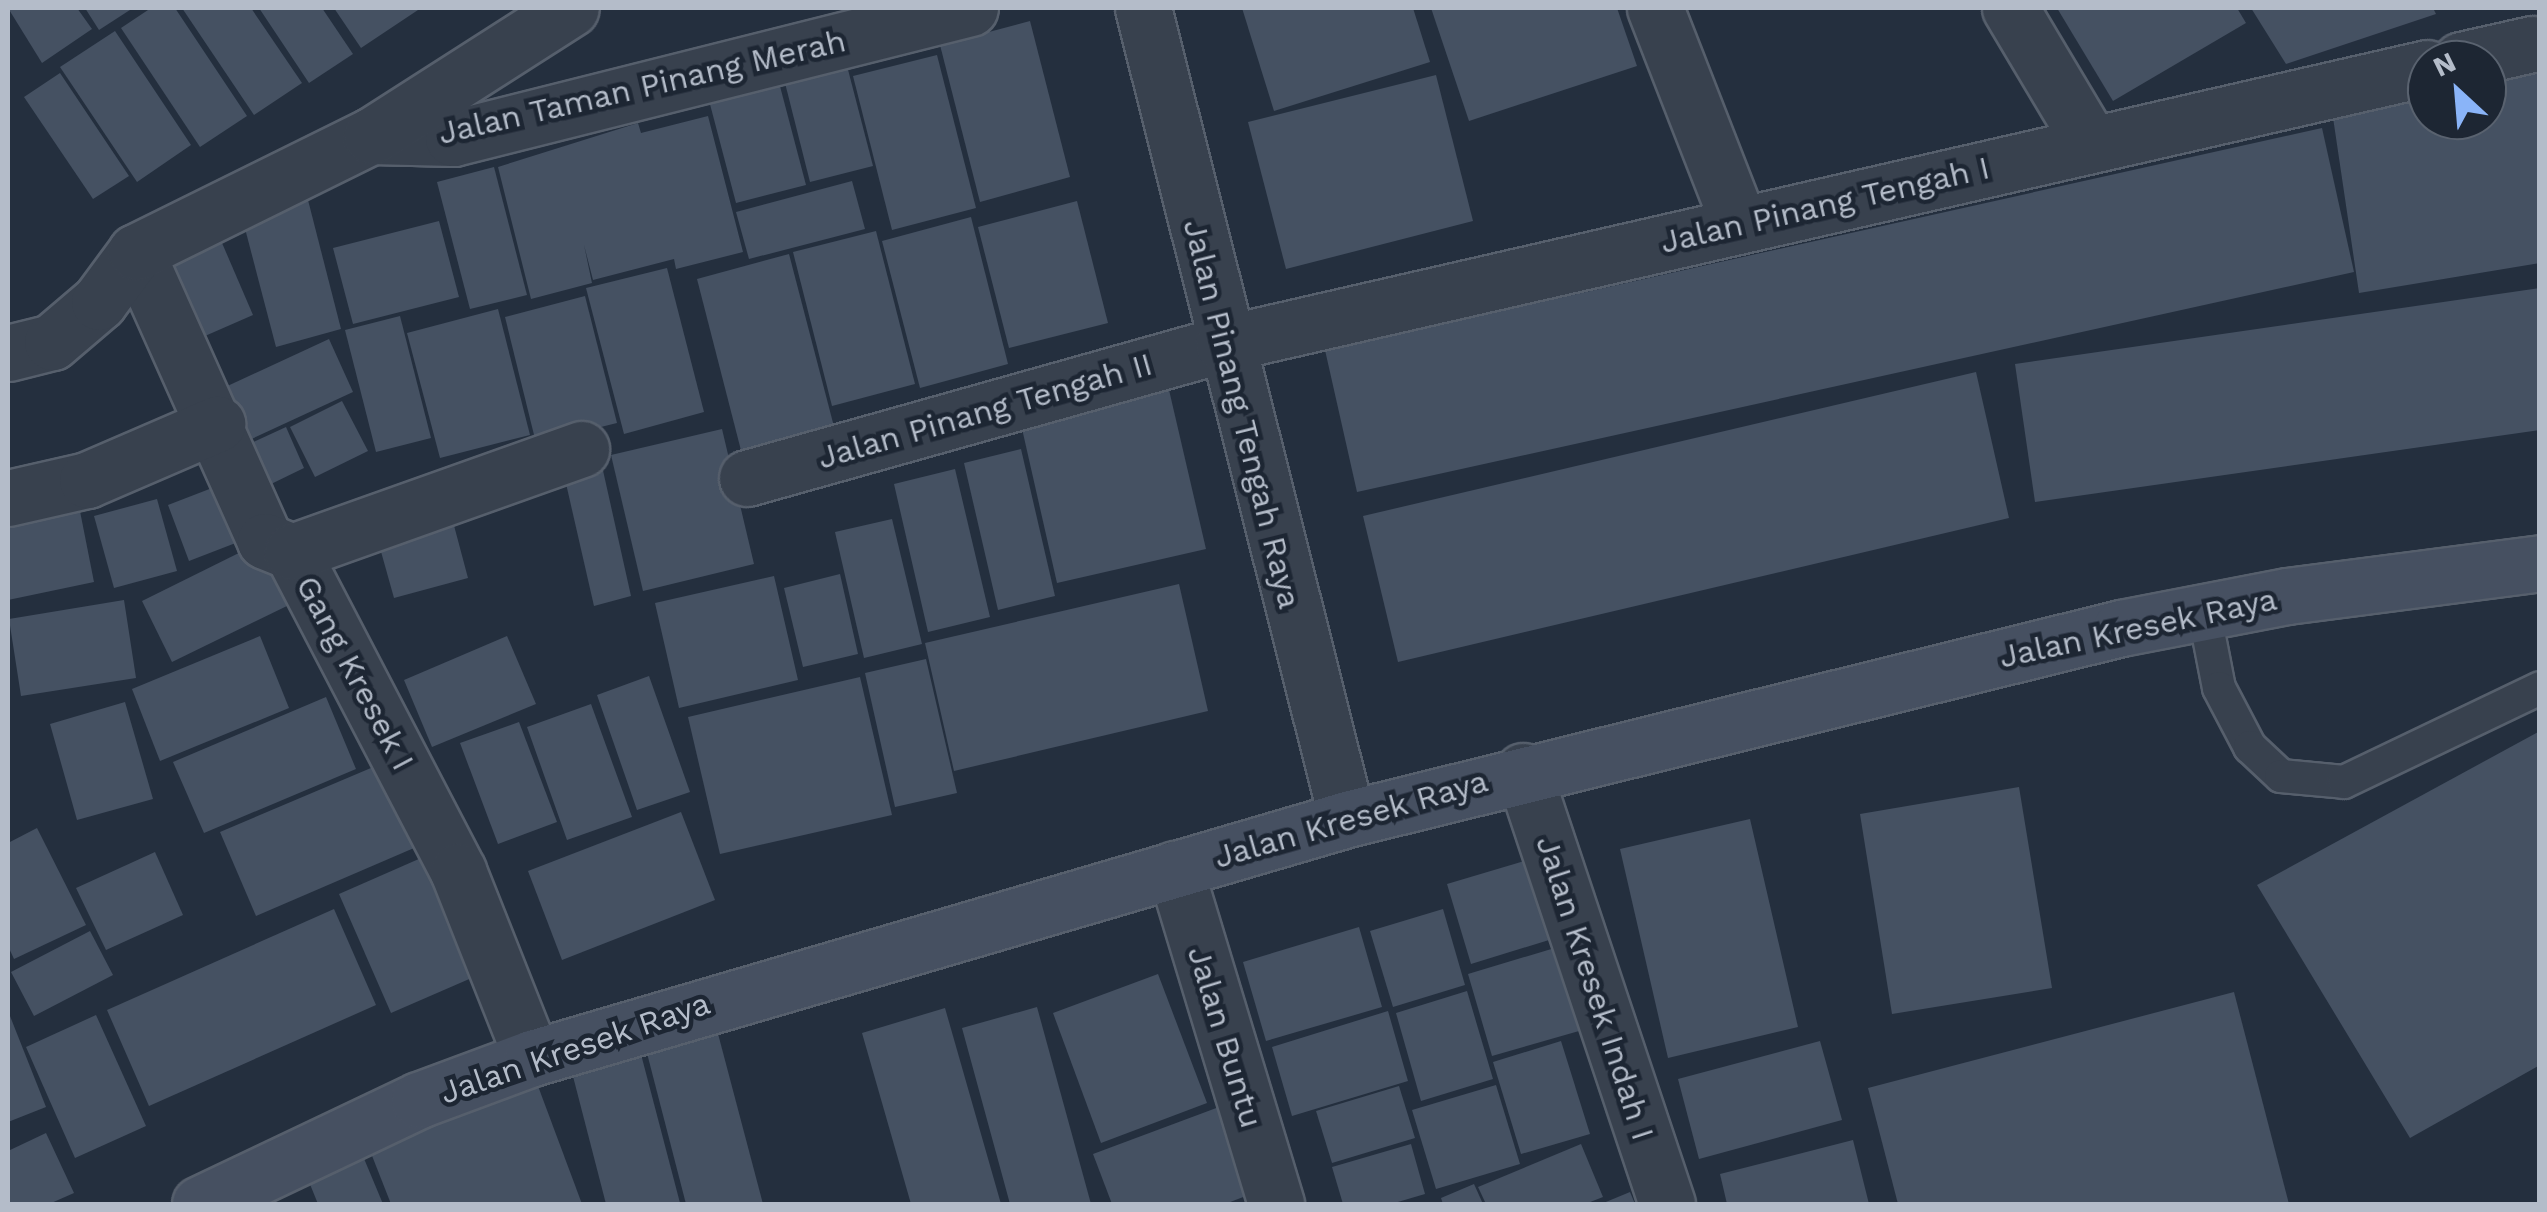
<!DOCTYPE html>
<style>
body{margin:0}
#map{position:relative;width:2547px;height:1212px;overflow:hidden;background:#242f3e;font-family:"Work Sans",sans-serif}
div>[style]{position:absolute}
.building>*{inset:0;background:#455162}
.roads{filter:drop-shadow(2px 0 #565f6c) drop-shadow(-2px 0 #565f6c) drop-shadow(0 2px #565f6c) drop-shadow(0 -2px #565f6c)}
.lane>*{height:32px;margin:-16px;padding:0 16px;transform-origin:16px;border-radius:16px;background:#38414e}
.street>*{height:55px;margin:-27.5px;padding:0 27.5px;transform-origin:27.5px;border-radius:27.5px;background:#38414e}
.secondary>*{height:55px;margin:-27.5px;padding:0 27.5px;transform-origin:27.5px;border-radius:27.5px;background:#465061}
span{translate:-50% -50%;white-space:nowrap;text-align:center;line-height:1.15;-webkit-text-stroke:9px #1d2633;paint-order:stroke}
.street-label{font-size:32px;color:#b4bcc9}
.frame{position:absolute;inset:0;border:10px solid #b4bcc9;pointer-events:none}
.north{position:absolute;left:2407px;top:40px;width:100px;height:100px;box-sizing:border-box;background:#1d2633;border:2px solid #59626f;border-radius:50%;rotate:334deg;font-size:28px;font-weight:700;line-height:40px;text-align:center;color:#b4bcc9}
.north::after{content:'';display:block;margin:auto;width:35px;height:45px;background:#8ab4f8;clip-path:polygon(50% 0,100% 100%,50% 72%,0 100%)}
</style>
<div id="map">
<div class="building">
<div style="clip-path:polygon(8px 8px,77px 8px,92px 29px,42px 63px)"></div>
<div style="clip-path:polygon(85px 8px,133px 8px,99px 30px)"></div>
<div style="clip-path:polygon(151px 8px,175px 8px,247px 116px,200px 147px,121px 28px)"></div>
<div style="clip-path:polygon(182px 8px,251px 8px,302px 83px,254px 115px)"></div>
<div style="clip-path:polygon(259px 8px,322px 8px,353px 54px,309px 83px)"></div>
<div style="clip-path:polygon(334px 8px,421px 8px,361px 48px)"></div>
<div style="clip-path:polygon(1242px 8px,1413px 8px,1430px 62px,1274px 111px)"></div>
<div style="clip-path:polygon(1431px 8px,1617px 8px,1637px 66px,1469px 121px)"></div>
<div style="clip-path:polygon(2057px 8px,2237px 8px,2246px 23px,2113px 101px)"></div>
<div style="clip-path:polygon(2251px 8px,2433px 8px,2436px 14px,2286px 64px)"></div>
<div style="clip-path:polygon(1030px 21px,1070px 177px,980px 202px,940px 45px)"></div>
<div style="clip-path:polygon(115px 31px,191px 145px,137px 182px,60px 67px)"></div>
<div style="clip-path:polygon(937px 55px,976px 208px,892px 230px,853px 76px)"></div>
<div style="clip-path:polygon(846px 62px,873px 166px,810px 182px,784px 79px)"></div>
<div style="clip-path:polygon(776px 71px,806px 185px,736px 203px,706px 89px)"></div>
<div style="clip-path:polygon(2540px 71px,2540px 263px,2359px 293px,2331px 104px,2427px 89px,2427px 120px,2487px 120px,2487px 79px)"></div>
<div style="clip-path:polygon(60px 73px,129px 176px,93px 199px,24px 97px)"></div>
<div style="clip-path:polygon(1436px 75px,1473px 221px,1286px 269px,1248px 122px)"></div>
<div style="clip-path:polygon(708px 116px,743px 252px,676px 269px,674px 259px,593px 280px,584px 245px,592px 283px,531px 299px,498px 167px,638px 123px,641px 133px)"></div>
<div style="clip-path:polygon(2322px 128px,2354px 272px,1357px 492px,1325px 350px)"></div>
<div style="clip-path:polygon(494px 167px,527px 295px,470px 309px,437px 182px)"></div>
<div style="clip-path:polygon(852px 181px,865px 229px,749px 259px,736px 212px)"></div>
<div style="clip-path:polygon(308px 200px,341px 329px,276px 347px,242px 217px)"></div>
<div style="clip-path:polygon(1077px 201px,1108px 323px,1009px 348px,978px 227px)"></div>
<div style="clip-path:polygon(971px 217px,1008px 364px,920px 388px,882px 241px)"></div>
<div style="clip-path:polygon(439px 221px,459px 297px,353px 324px,333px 248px)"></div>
<div style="clip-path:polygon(213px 222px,253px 315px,205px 336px,164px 243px)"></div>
<div style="clip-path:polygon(876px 231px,915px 384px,832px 406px,793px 252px)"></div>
<div style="clip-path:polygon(789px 254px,838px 442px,745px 466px,697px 279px)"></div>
<div style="clip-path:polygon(667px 268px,704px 412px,624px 434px,586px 288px)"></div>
<div style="clip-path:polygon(2540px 288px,2540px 430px,2035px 502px,2015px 364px)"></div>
<div style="clip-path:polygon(585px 296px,617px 423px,536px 443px,505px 317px)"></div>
<div style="clip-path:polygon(498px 309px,530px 435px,440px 458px,407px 333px)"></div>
<div style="clip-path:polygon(400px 316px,431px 438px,376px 452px,345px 330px)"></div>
<div style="clip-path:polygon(329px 339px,353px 392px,245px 442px,221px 389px)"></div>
<div style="clip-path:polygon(1976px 372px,2009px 518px,1398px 662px,1363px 516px)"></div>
<div style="clip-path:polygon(1166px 377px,1206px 549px,1057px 583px,1018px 411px)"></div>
<div style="clip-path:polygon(342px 401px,368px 451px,315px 477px,290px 427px)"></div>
<div style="clip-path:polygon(286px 427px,304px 468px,269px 485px,249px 444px)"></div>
<div style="clip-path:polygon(722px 429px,754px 564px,643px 591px,611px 455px)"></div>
<div style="clip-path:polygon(1021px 449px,1055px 596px,998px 610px,964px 463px)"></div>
<div style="clip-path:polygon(600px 457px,631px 596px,594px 606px,562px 466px)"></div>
<div style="clip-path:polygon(955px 469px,990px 617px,928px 632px,894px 484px)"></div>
<div style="clip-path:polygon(225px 483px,246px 539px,189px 561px,168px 505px)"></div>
<div style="clip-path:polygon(157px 499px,177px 571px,114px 588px,94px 516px)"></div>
<div style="clip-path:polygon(78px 501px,94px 582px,8px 600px,8px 516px)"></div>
<div style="clip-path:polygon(448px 503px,468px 578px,394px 598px,373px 523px)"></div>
<div style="clip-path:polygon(892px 519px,922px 644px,864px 658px,835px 532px)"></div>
<div style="clip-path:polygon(259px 543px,289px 605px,172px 662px,142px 601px)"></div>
<div style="clip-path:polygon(840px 574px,858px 654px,803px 667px,784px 588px)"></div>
<div style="clip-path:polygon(774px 576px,798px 680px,679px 708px,655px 603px)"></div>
<div style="clip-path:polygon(1179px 584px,1208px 711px,954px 771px,925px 643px)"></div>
<div style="clip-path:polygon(124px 600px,136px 678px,21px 696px,9px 619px)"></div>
<div style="clip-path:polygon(260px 636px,289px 708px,160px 761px,132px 689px)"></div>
<div style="clip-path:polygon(507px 636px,536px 704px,432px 747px,404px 680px)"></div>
<div style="clip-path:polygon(926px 659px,957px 793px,895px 807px,865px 673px)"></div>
<div style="clip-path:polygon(649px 676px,690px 792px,637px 810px,597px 695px)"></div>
<div style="clip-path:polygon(860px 677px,892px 815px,720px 854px,688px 717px)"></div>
<div style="clip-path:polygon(326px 697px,356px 769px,204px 833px,173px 762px)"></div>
<div style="clip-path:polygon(125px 702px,153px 799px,77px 820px,50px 724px)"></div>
<div style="clip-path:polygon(591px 704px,632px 817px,567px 840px,527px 727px)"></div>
<div style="clip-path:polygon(519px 722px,557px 822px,498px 844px,460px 743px)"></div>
<div style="clip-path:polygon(2540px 731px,2540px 1065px,2410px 1138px,2257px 885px)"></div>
<div style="clip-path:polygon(378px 765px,414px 848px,256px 916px,220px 832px)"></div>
<div style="clip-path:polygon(2019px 787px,2052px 988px,1892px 1014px,1860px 814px)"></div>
<div style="clip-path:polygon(681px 812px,715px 900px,562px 960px,528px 871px)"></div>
<div style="clip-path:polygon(1750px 819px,1798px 1027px,1668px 1058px,1620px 849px)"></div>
<div style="clip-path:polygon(37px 828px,86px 925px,14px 959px,8px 946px,8px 843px)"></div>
<div style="clip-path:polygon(437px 851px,490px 970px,391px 1013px,339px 894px)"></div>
<div style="clip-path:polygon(155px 852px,183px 915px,106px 950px,76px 888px)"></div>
<div style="clip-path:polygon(1538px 857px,1562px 936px,1471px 964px,1447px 884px)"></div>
<div style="clip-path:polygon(334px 909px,376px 1005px,149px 1106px,107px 1010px)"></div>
<div style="clip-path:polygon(1443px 909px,1465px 985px,1393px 1007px,1370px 931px)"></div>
<div style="clip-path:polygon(1359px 927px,1382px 1007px,1266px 1041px,1243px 962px)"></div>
<div style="clip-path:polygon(90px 931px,113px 975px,34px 1016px,11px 972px)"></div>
<div style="clip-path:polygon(1568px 944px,1593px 1027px,1492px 1056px,1468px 974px)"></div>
<div style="clip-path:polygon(1158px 974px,1207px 1103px,1101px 1143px,1053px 1013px)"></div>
<div style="clip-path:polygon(1467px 991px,1493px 1079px,1421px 1101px,1396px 1013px)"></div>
<div style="clip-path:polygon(2234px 992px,2289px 1204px,1898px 1204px,1868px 1088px)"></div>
<div style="clip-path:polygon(1037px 1007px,1091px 1204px,1010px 1204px,962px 1028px)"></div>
<div style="clip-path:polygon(945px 1008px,1001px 1204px,911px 1204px,862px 1033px)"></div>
<div style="clip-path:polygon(8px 1011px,46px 1107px,8px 1122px)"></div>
<div style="clip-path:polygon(712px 1011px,763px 1204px,686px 1204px,641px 1030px)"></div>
<div style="clip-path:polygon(1388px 1011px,1408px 1081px,1292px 1116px,1272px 1047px)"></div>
<div style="clip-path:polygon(96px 1015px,146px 1126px,75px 1158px,26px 1047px)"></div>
<div style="clip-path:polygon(637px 1039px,680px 1203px,676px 1204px,606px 1204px,568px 1057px)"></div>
<div style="clip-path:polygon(1561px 1041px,1590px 1134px,1521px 1154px,1493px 1062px)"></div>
<div style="clip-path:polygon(1820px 1041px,1842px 1120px,1699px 1159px,1678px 1079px)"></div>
<div style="clip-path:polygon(535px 1078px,582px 1204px,391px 1204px,367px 1143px)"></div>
<div style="clip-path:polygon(1496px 1085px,1520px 1164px,1436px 1189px,1412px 1110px)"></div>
<div style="clip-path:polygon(1399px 1086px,1415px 1138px,1332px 1163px,1316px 1111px)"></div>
<div style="clip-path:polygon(1219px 1107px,1251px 1194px,1225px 1204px,1112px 1204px,1093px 1154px)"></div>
<div style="clip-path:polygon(46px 1133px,74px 1193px,49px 1204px,8px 1204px,8px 1151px)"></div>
<div style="clip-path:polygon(1853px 1140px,1869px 1204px,1727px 1204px,1720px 1174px)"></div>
<div style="clip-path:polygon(1411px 1144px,1425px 1194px,1391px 1204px,1343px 1204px,1332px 1167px)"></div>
<div style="clip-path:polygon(1581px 1144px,1603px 1197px,1585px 1204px,1486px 1204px,1478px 1187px)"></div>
<div style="clip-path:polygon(360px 1149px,383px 1204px,318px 1204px,305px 1172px)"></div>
<div style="clip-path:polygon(1474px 1184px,1483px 1204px,1443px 1204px,1441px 1198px)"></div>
<div style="clip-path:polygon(1630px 1192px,1635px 1204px,1601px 1204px)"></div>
</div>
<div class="roads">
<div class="lane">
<div style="left:2204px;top:611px;width:78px;rotate:79deg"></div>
<div style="left:2219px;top:688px;width:67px;rotate:62.3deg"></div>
<div style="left:2250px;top:747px;width:42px;rotate:43.1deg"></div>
<div style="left:2281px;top:776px;width:63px;rotate:5.4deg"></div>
<div style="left:2344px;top:782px;width:217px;rotate:-25.6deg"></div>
</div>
<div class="street">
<div style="left:1143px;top:8px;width:836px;rotate:75.88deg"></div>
<div style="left:1655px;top:8px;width:232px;rotate:68.7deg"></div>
<div style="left:2010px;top:8px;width:158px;rotate:59.2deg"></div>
<div style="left:2461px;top:60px;width:73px;rotate:-12.7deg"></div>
<div style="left:371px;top:136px;width:82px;rotate:1.4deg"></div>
<div style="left:453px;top:138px;width:533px;rotate:-14.11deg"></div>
<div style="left:136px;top:252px;width:316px;rotate:65.9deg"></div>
<div style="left:265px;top:541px;width:29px;rotate:22deg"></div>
<div style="left:292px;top:552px;width:360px;rotate:62.5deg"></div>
<div style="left:458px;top:871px;width:201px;rotate:68.4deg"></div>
<div style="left:8px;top:353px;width:45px;rotate:-14deg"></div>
<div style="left:52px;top:342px;width:62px;rotate:-40.4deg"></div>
<div style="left:99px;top:302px;width:62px;rotate:-53.5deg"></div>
<div style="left:136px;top:252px;width:262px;rotate:-26.3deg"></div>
<div style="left:371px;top:136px;width:237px;rotate:-32.6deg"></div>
<div style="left:747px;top:478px;width:495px;rotate:-15.7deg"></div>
<div style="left:1223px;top:344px;width:1235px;rotate:-12.91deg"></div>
<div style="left:8px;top:498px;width:81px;rotate:-12.8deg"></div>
<div style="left:87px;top:480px;width:142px;rotate:-23.3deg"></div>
<div style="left:292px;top:552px;width:307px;rotate:-19.6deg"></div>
<div style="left:1523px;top:771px;width:456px;rotate:71.6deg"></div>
<div style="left:1175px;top:869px;width:350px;rotate:73.2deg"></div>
</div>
<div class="secondary">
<div style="left:200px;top:1204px;width:242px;rotate:-25.4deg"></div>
<div style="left:419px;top:1100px;width:121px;rotate:-20.4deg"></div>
<div style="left:532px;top:1058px;width:849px;rotate:-16.34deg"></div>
<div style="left:1347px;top:819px;width:797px;rotate:-13.86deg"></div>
<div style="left:2121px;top:628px;width:169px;rotate:-10.9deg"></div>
<div style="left:2287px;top:596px;width:255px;rotate:-7.4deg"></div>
</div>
</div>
<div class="street-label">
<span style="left:642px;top:87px;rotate:-13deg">Jalan Taman Pinang Merah</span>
<span style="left:1825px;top:205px;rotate:-13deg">Jalan Pinang Tengah I</span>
<span style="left:985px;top:411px;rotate:-16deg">Jalan Pinang Tengah II</span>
<span style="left:1242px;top:414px;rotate:76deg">Jalan Pinang Tengah Raya</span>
<span style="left:2138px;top:628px;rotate:-12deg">Jalan Kresek Raya</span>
<span style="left:355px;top:673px;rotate:62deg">Gang Kresek I</span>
<span style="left:1351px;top:819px;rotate:-16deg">Jalan Kresek Raya</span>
<span style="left:1595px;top:988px;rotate:72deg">Jalan Kresek Indah I</span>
<span style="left:1225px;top:1037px;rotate:73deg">Jalan Buntu</span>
<span style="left:575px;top:1048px;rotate:-19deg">Jalan Kresek Raya</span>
</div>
<div class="frame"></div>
<div class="north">N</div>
</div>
